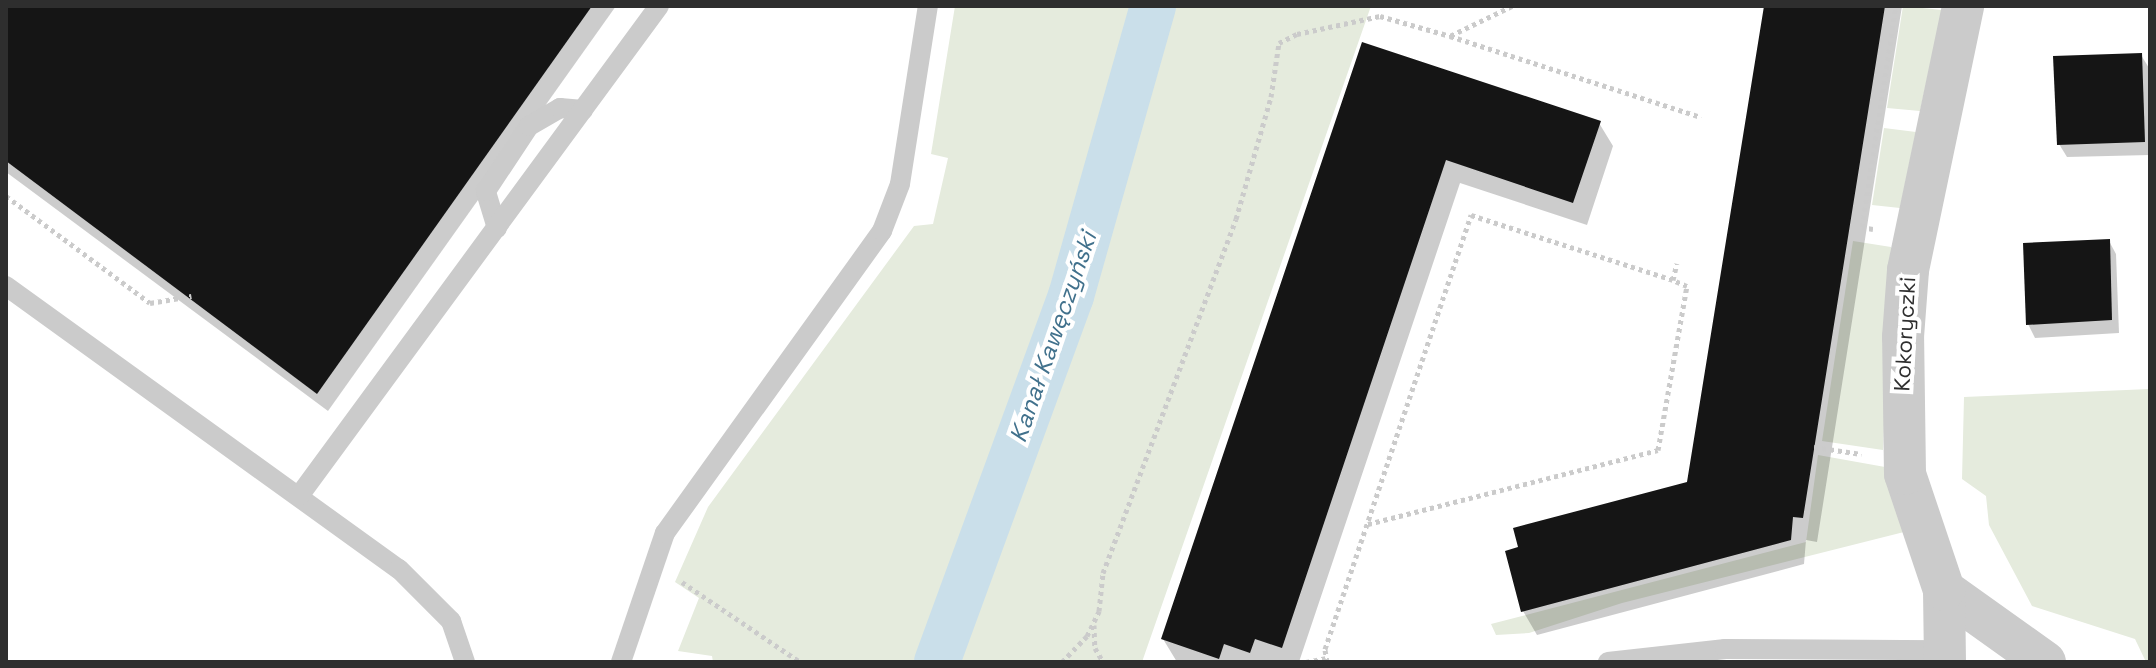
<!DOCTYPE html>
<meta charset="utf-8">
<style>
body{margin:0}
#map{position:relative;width:2156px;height:668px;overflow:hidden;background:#fff;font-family:"Space Grotesk",sans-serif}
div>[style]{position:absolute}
.green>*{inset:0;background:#e5ebdd}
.shadow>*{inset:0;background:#0003}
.canal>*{height:46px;margin:-23px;padding:0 23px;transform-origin:23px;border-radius:23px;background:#cadfea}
.building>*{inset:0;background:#151515}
.path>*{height:5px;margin-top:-2.5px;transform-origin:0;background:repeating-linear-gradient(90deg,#cbcbcb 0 4px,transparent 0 8px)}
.service>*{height:20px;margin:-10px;padding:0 10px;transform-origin:10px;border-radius:10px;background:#cbcbcb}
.minor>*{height:42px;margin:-21px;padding:0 21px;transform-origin:21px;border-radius:21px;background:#cbcbcb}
span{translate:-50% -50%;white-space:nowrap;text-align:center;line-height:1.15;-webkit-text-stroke:8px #fff;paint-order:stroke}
.street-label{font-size:22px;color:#2e2e2e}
.water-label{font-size:24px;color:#41718c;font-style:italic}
.frame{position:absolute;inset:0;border:8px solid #2e2e2e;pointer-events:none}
</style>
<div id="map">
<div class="green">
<div style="clip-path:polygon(955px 6px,1371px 6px,1142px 662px,713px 662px,712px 656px,678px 651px,699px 598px,675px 582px,708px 507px,914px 226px,933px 224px,948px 158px,931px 154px)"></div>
<div style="clip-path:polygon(1903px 6px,1942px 10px,1920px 111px,1887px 108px)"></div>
<div style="clip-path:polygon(1884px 128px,1916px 132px,1900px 208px,1872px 205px)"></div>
<div style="clip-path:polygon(1853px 241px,1891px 247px,1883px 450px,1822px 441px)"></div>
<div style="clip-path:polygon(2150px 389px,2150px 662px,2146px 662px,2135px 639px,2032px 606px,1989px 525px,1986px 496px,1962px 479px,1964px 397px)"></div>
<div style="clip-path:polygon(1818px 455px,1885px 467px,1904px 532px,1622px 603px,1529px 633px,1496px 635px,1491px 624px,1806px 542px)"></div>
</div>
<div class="shadow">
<div style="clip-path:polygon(6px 6px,616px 6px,328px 411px,6px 172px)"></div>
<div style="clip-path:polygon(1766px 6px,1902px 6px,1817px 542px,1806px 540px,1804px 564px,1537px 635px,1523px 611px,1689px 483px)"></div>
<div style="clip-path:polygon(1363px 44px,1599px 123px,1613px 146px,1587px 225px,1460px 183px,1299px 662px,1177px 662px,1163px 639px)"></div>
<div style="clip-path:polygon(2141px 55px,2149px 68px,2150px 155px,2067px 157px,2059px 144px)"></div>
<div style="clip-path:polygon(2109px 241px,2116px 254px,2119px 333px,2035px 338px,2028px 324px)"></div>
</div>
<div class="canal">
<div style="left:937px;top:662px;width:390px;rotate:-69.9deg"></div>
<div style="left:1071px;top:296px;width:301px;rotate:-74.2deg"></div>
</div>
<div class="building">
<div style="clip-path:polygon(6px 6px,592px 6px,317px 394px,6px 161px)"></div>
<div style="clip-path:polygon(1764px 6px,1885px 6px,1803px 518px,1793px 517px,1791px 540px,1521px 612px,1505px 551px,1518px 547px,1513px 528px,1687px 482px)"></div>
<div style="clip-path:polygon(1362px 42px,1601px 121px,1573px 203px,1446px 160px,1282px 648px,1255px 639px,1250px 653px,1224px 644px,1219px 659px,1161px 639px)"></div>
<div style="clip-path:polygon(2142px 53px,2145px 142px,2057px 145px,2053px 56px)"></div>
<div style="clip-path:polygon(2110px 239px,2112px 320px,2026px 325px,2023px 243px)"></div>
</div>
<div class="path">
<div style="left:1512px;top:6px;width:69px;rotate:154.2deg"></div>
<div style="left:1450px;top:36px;width:264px;rotate:17.9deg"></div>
<div style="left:6px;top:196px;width:179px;rotate:36.6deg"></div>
<div style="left:150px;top:303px;width:42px;rotate:-9.7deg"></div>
<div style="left:1873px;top:229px;width:11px;rotate:-170deg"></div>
<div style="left:1862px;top:227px;width:224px;rotate:-81.3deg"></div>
<div style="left:1814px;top:447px;width:48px;rotate:8.5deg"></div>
<div style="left:1368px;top:524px;width:299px;rotate:-14.3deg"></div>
<div style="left:1658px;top:450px;width:167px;rotate:-80deg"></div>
<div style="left:1687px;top:286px;width:15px;rotate:-157deg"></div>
<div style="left:682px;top:582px;width:143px;rotate:34.1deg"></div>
<div style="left:1094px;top:625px;width:23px;rotate:88deg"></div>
<div style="left:1095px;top:648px;width:16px;rotate:60deg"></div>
<div style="left:1062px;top:662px;width:36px;rotate:-46deg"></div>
<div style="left:1087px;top:636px;width:28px;rotate:-64deg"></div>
<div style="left:1099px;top:611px;width:38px;rotate:-84deg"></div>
<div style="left:1103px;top:573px;width:378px;rotate:-69.4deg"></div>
<div style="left:1236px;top:219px;width:127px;rotate:-74deg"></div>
<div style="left:1271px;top:97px;width:55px;rotate:-81.6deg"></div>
<div style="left:1279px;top:43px;width:20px;rotate:-27deg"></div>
<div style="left:1297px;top:34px;width:85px;rotate:-12.2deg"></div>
<div style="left:1380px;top:16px;width:73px;rotate:15.9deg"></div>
<div style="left:1306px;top:662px;width:20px;rotate:-11deg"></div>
<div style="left:1327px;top:662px;width:13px;rotate:-99deg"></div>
<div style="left:1325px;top:649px;width:458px;rotate:-71.4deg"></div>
<div style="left:1471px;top:215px;width:212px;rotate:17.8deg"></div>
<div style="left:1673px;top:280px;width:17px;rotate:-77deg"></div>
</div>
<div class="service">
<div style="left:497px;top:228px;width:39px;rotate:-107deg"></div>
<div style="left:486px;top:191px;width:78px;rotate:-56.5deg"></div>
<div style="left:529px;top:126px;width:36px;rotate:-30deg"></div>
<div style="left:560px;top:108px;width:23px;rotate:5deg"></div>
<div style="left:6px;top:286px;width:484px;rotate:35.8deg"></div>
<div style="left:399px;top:569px;width:74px;rotate:45deg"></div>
<div style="left:451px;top:621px;width:43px;rotate:71.1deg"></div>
<div style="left:299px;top:496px;width:608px;rotate:-53.7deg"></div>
<div style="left:621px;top:662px;width:136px;rotate:-71.2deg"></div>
<div style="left:665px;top:533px;width:372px;rotate:-54.3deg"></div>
<div style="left:882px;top:231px;width:50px;rotate:-69deg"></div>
<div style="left:900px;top:184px;width:180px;rotate:-81.1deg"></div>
<div style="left:1608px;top:662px;width:118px;rotate:-6.3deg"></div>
<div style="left:1725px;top:649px;width:220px;rotate:0.3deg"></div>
</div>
<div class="minor">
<div style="left:1944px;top:590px;width:124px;rotate:35.5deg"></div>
<div style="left:1945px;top:662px;width:72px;rotate:-90.8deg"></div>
<div style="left:1944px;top:590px;width:122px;rotate:-108.6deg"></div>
<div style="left:1905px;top:474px;width:137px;rotate:-90.8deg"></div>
<div style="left:1903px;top:337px;width:67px;rotate:-85.7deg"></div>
<div style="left:1908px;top:270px;width:270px;rotate:-78.2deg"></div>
</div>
<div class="street-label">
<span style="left:1905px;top:334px;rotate:-87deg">Kokoryczki</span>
</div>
<div class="water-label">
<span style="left:1053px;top:337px;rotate:-71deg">Kanał Kawęczyński</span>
</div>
<div class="frame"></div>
</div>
